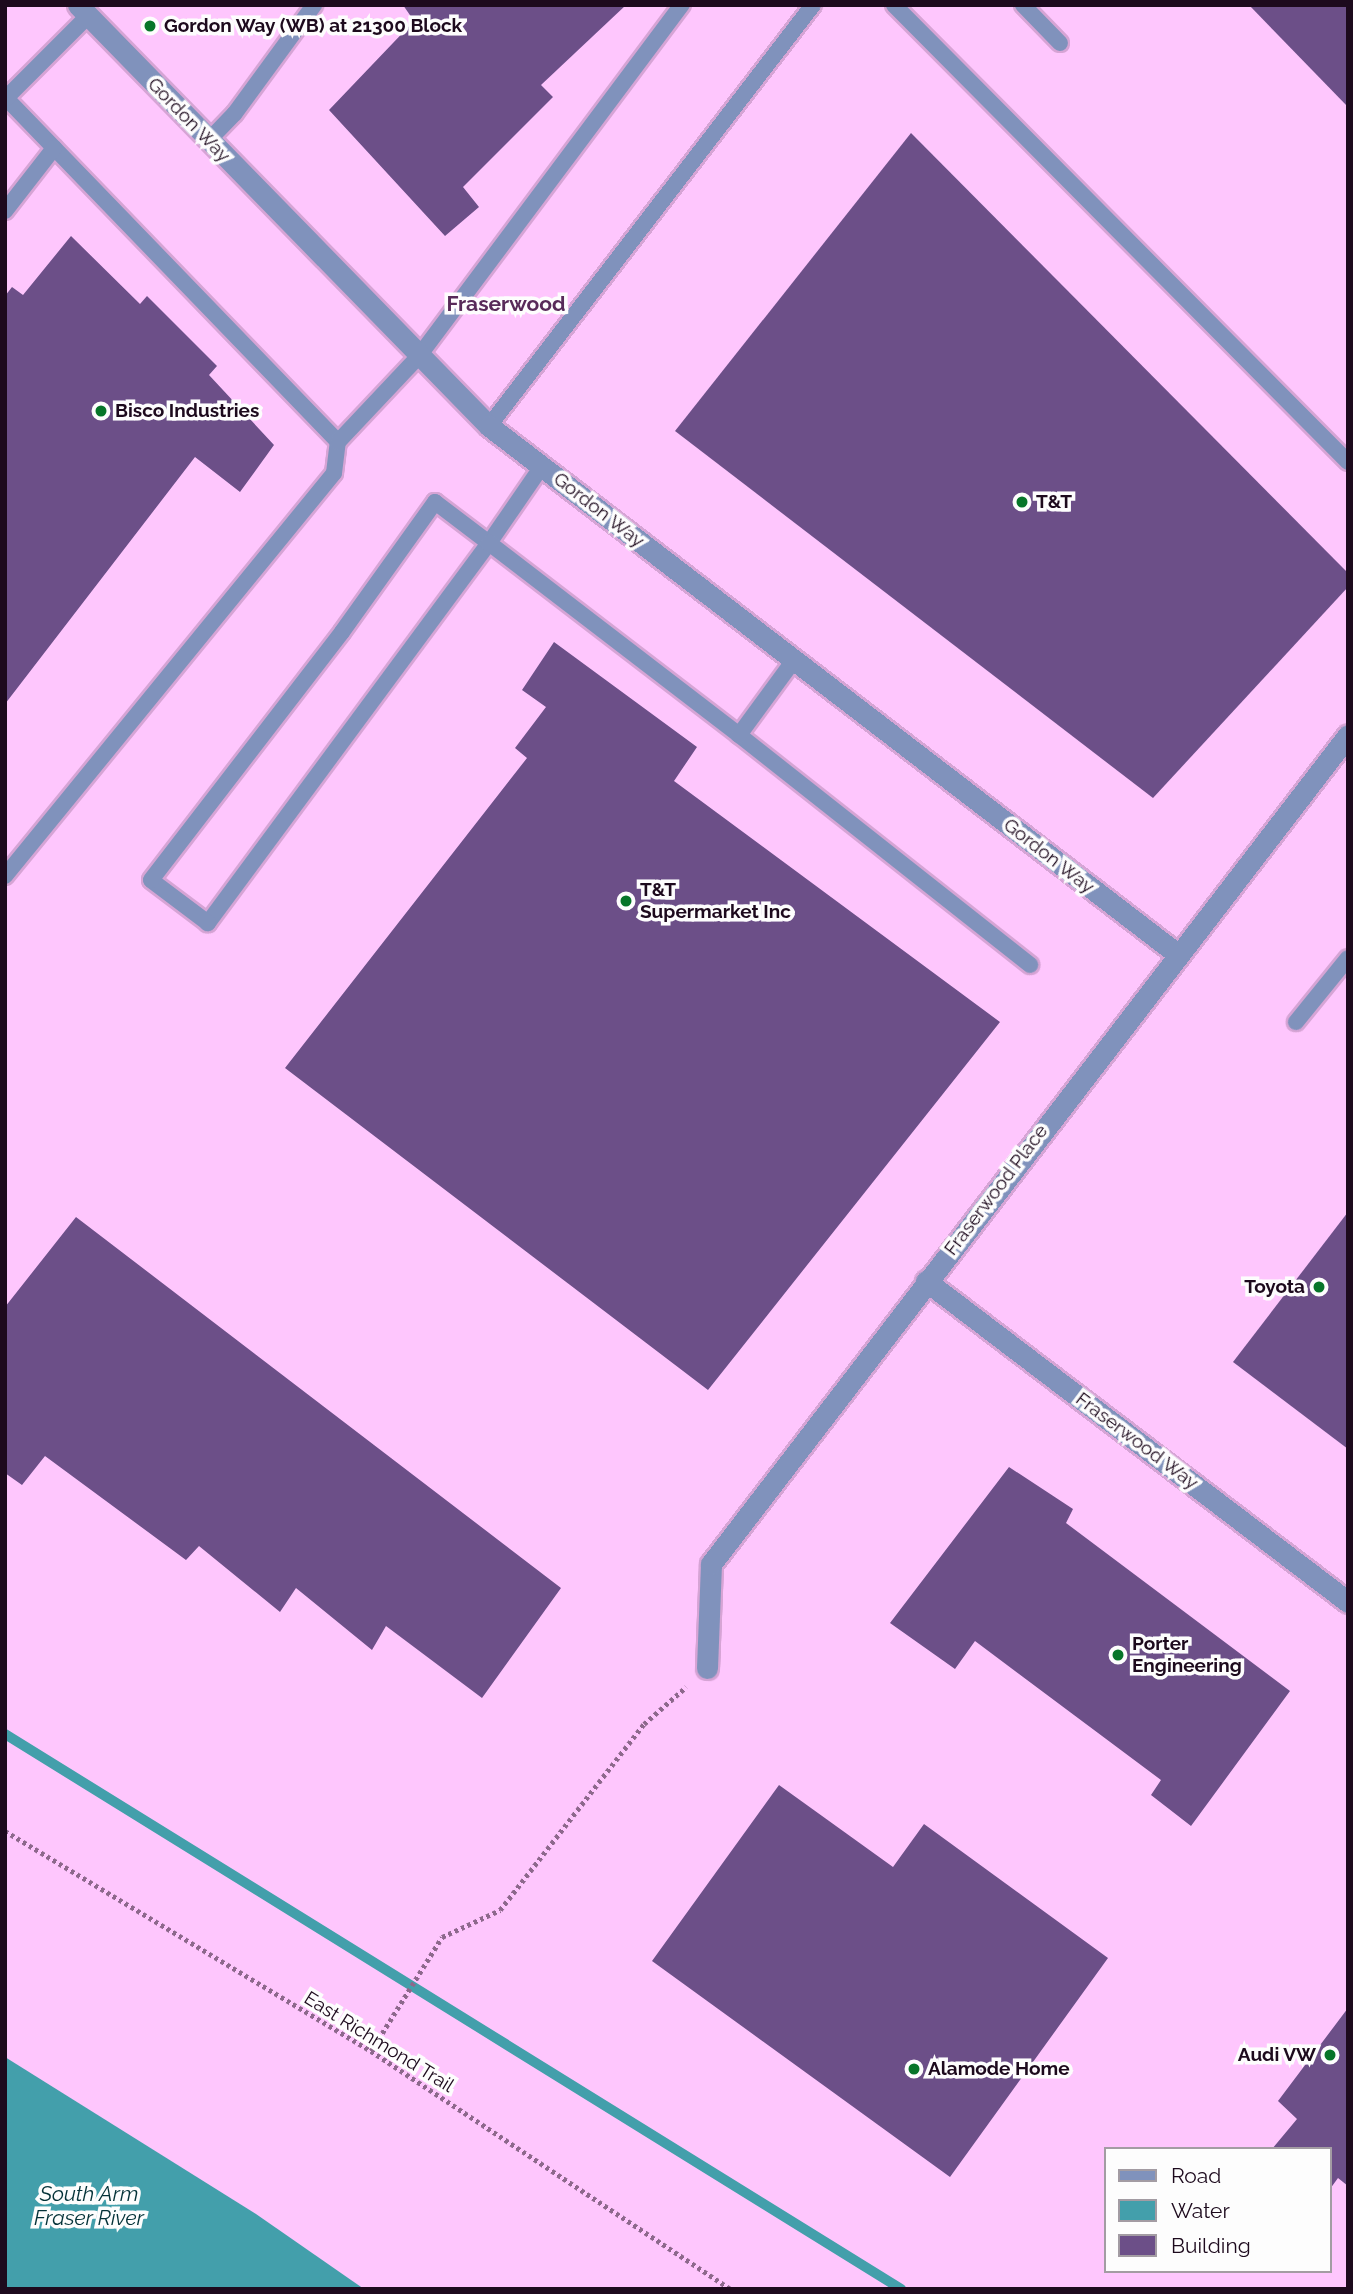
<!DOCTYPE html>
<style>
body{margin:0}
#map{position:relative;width:1353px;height:2294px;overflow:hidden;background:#fec6fd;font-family:Raleway,sans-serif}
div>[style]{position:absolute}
.water>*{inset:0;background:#439fab}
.stream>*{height:10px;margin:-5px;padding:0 5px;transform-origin:5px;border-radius:5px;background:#439fab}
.building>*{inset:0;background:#6c4f88}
.path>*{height:4.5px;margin-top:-2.25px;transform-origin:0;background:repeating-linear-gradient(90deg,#8d688c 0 3.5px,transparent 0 7px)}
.roads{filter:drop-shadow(2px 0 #d6a4d5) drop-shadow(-2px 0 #d6a4d5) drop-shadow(0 2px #d6a4d5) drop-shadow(0 -2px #d6a4d5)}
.lane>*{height:16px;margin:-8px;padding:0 8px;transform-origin:8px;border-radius:8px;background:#8092bc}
.street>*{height:21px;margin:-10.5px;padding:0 10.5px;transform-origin:10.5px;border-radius:10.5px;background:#8092bc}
.dots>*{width:19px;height:19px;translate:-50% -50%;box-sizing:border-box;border:4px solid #fdfdfd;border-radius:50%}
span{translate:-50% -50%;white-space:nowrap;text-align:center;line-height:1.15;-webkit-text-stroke:7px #fdfdfd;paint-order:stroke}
.poi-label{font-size:19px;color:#1d0a1d;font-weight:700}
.left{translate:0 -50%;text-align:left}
.right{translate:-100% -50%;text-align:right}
.street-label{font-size:19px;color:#1d0a1d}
.neighbourhood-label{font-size:21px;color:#582a59;font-weight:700}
.water-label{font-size:21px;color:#043238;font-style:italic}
.frame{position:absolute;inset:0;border:7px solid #1d0a1d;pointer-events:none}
.legend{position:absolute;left:1104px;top:2147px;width:228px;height:126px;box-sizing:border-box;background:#fdfdfd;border:2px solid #a39ca3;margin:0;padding:9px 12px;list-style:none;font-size:21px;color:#1d0a1d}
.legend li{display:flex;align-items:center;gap:14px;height:35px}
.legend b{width:35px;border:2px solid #a39ca3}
</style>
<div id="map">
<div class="water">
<div style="clip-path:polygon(5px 2057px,256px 2214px,364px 2289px,5px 2289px)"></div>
</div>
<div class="stream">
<div style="left:5px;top:1734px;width:1054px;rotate:31.77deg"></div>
</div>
<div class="building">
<div style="clip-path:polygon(403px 5px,626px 5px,541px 85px,553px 97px,463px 187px,479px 207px,445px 236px,329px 110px,414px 21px)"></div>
<div style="clip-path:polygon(1249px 5px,1348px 5px,1348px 107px)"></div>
<div style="clip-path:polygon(911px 133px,1348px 573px,1348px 587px,1153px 798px,675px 431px)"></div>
<div style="clip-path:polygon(71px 236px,140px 304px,147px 296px,217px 366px,209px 375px,274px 445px,240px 492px,195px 457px,5px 704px,5px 296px,12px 287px,23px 295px)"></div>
<div style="clip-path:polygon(554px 642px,697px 747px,674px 781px,1000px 1022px,708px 1390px,285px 1068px,527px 758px,515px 748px,546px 707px,522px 690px)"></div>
<div style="clip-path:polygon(1348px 1212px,1348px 1449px,1233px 1362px)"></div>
<div style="clip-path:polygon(76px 1217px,561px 1588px,482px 1698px,386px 1626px,372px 1650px,296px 1588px,280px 1612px,199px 1546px,186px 1560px,45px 1456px,22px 1485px,5px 1473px,5px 1307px)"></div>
<div style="clip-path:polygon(1009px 1467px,1073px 1509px,1066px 1523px,1290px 1691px,1191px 1826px,1151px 1795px,1161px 1780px,975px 1641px,955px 1669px,890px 1623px)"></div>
<div style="clip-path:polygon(779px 1785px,893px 1867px,924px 1824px,1108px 1958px,950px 2177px,652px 1961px)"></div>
<div style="clip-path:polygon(1348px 2008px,1348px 2186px,1338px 2178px,1330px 2189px,1330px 2149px,1272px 2149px,1297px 2119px,1278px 2101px)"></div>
</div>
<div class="path">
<div style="left:5px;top:1831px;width:427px;rotate:31deg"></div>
<div style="left:371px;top:2051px;width:431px;rotate:33.5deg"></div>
<div style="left:371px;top:2051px;width:134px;rotate:-58.1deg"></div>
<div style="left:442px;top:1937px;width:64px;rotate:-25deg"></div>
<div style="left:500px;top:1910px;width:235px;rotate:-52.3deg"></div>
<div style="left:644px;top:1724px;width:56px;rotate:-41.4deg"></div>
</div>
<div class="roads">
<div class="lane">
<div style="left:894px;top:5px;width:644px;rotate:45.19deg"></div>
<div style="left:1023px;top:5px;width:53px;rotate:45.8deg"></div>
<div style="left:5px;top:97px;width:479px;rotate:46deg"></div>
<div style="left:6px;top:98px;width:116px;rotate:-45deg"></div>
<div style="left:209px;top:140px;width:37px;rotate:-46deg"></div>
<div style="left:235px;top:113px;width:134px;rotate:-53.8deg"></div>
<div style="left:5px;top:211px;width:80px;rotate:-52.1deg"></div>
<div style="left:489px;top:426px;width:531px;rotate:-52.42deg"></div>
<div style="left:542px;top:466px;width:93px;rotate:124.5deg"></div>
<div style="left:489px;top:543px;width:473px;rotate:126.5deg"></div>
<div style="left:208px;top:923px;width:71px;rotate:-143deg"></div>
<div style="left:151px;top:880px;width:313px;rotate:-52.4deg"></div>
<div style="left:342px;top:632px;width:160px;rotate:-54.4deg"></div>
<div style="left:435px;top:502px;width:68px;rotate:37.2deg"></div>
<div style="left:489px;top:543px;width:315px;rotate:37.5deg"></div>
<div style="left:739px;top:735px;width:371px;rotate:38.3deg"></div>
<div style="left:739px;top:735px;width:93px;rotate:-53.7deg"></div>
<div style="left:5px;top:876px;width:520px;rotate:-50.77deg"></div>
<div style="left:334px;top:473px;width:31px;rotate:-83deg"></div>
<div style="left:338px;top:442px;width:118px;rotate:-46.7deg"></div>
<div style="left:419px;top:356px;width:439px;rotate:-53.2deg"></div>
<div style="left:1296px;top:1022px;width:82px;rotate:-50.9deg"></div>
</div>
<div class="street">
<div style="left:78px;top:5px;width:588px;rotate:45.69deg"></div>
<div style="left:489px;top:426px;width:866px;rotate:37.49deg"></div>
<div style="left:926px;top:1281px;width:530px;rotate:37.26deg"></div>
<div style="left:707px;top:1668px;width:104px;rotate:-87.8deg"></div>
<div style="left:711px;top:1564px;width:1045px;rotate:-52.46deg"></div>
</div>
</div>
<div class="dots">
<div style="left:150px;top:26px;background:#077529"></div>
<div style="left:101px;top:411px;background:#077529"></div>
<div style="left:1022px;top:502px;background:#077529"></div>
<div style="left:626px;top:901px;background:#077529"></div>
<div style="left:1319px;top:1287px;background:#077529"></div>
<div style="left:1118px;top:1655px;background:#077529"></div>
<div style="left:1330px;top:2055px;background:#077529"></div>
<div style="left:914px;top:2069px;background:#077529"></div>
</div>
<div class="poi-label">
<span class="left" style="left:164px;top:26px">Gordon Way (WB) at 21300 Block</span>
<span class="left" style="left:115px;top:411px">Bisco Industries</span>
<span class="left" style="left:1036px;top:502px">T&amp;T</span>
<span class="left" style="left:640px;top:901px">T&amp;T<br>Supermarket Inc</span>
<span class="right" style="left:1305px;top:1287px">Toyota</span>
<span class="left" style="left:1132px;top:1655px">Porter<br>Engineering</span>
<span class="right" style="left:1316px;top:2055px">Audi VW</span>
<span class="left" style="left:928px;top:2069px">Alamode Home</span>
</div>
<div class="street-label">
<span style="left:189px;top:120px;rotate:46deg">Gordon Way</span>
<span style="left:599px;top:510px;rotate:38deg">Gordon Way</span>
<span style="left:1049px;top:856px;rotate:38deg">Gordon Way</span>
<span style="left:996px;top:1190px;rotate:-53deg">Fraserwood Place</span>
<span style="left:1137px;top:1441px;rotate:37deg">Fraserwood Way</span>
<span style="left:379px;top:2042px;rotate:32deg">East Richmond Trail</span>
</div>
<div class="neighbourhood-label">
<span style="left:506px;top:304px">Fraserwood</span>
</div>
<div class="water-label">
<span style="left:89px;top:2206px">South Arm<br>Fraser River</span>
</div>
<div class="frame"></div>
<ul class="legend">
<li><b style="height:9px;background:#8092bc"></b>Road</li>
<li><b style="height:19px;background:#439fab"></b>Water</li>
<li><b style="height:19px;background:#6c4f88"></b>Building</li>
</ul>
</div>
